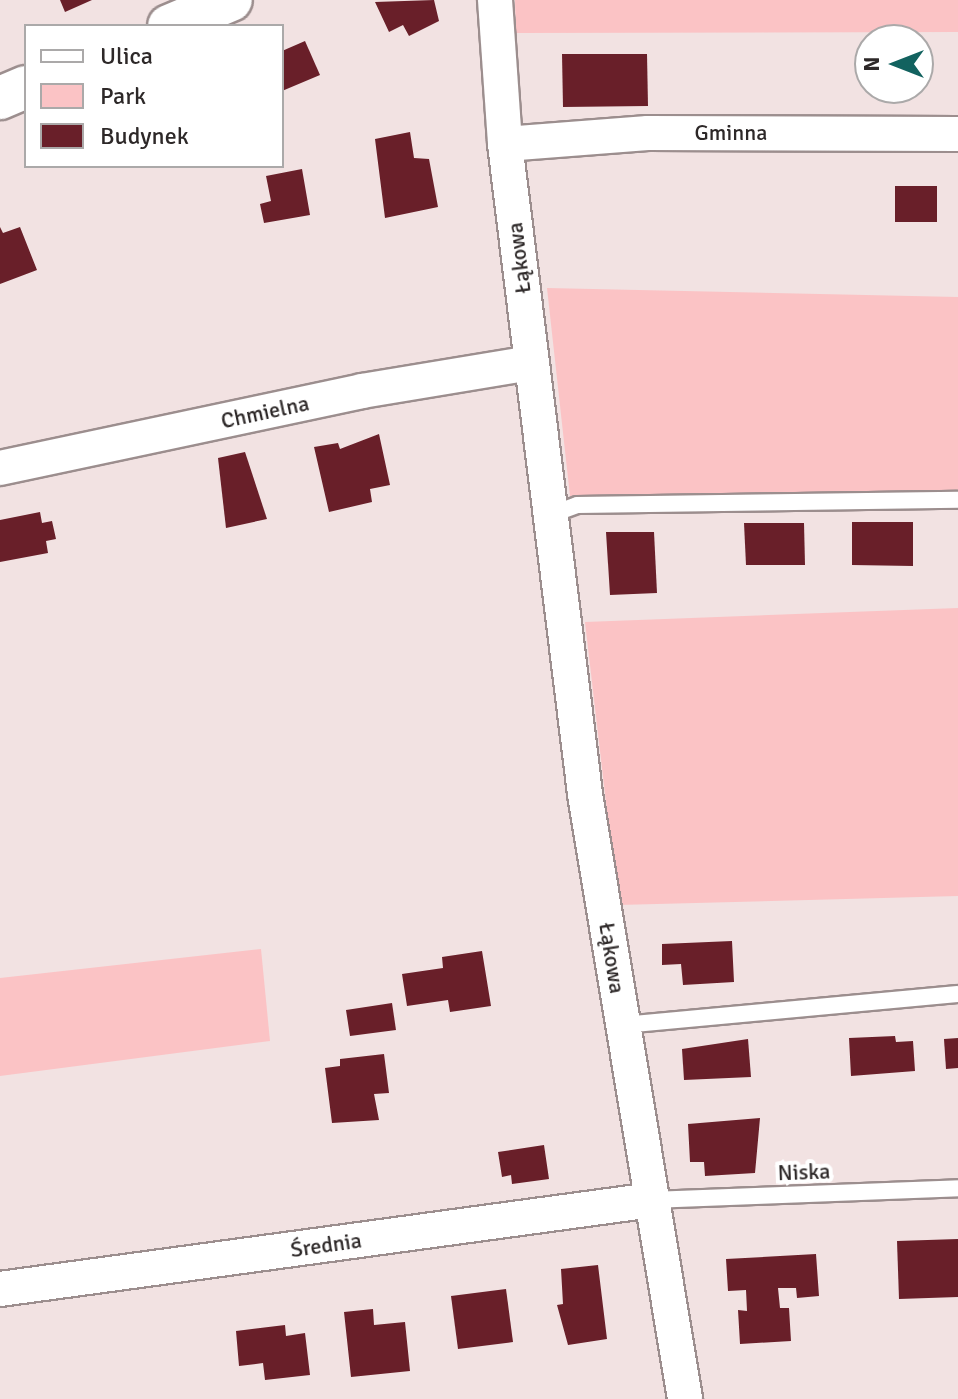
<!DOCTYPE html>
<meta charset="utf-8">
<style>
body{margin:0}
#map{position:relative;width:958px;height:1399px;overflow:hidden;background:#f2e2e2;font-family:Signika,sans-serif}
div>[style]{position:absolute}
.green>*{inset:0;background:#fbc3c5}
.building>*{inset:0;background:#691f29}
.roads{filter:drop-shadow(2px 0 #9c8e8e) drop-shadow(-2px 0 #9c8e8e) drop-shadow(0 2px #9c8e8e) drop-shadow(0 -2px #9c8e8e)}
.service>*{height:16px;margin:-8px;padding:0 8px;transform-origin:8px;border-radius:8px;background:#fff}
.minor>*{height:34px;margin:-17px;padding:0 17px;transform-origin:17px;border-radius:17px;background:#fff}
.tertiary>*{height:42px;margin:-21px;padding:0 21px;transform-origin:21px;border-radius:21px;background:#fff}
span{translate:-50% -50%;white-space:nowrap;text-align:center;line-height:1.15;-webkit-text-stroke:8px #fff;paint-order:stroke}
.street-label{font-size:22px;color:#2d2828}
.legend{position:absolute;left:24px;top:24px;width:260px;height:144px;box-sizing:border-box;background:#fff;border:2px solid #aba9a9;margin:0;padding:10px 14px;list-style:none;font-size:24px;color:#2d2828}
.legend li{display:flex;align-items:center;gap:16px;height:40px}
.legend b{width:40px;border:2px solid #aba9a9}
.north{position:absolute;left:854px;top:24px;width:80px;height:80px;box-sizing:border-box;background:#fff;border:2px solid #aba9a9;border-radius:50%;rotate:270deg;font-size:22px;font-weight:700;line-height:32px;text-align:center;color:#2d2828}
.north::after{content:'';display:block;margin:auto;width:28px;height:36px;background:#12625f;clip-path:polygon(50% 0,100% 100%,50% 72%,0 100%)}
</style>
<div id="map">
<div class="green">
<div style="clip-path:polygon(515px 0,958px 0,958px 32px,516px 33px)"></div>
<div style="clip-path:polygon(547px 288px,958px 297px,958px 490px,570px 496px)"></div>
<div style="clip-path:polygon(958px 608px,958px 896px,618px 905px,585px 622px)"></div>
<div style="clip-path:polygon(261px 949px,270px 1041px,0 1076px,0 978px)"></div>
</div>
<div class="building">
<div style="clip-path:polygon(60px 0,92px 0,65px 12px)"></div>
<div style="clip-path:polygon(434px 0,439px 21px,409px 36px,403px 25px,389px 32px,375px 2px)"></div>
<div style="clip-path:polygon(305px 41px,320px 75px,282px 91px,282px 51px)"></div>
<div style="clip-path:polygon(562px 54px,647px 54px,648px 106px,563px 107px)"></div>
<div style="clip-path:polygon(410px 132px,414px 158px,429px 159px,438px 207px,385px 218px,375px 139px)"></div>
<div style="clip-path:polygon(302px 169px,310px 215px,264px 223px,260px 204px,271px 201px,266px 176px)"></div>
<div style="clip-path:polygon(895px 186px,937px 186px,937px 222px,895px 222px)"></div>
<div style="clip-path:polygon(0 227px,3px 233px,20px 227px,37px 270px,0 284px)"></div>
<div style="clip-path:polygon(379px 434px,390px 485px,370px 489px,372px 502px,329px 512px,314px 447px,338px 443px,340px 449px)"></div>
<div style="clip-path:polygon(245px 452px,267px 519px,226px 528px,218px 458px)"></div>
<div style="clip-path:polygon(40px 512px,42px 523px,52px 521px,56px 539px,46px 541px,48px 553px,0 562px,0 520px)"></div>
<div style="clip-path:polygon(852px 522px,913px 522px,913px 566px,852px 565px)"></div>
<div style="clip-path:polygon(744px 523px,804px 523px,805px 565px,746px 565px)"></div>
<div style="clip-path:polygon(606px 532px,654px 532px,657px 593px,610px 595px)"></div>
<div style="clip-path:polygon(732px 941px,734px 982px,683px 985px,681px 964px,662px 965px,662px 944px)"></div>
<div style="clip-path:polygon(482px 951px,491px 1006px,450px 1012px,448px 1000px,407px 1006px,402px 974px,443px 968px,442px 957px)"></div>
<div style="clip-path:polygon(392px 1003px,396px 1030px,350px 1036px,346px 1010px)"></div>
<div style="clip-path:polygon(895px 1036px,896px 1042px,913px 1041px,915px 1071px,851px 1076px,849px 1038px)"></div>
<div style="clip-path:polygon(958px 1038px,958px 1068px,946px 1069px,944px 1039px)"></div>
<div style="clip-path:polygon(748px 1039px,751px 1077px,684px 1080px,682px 1049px)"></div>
<div style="clip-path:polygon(384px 1054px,389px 1093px,374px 1094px,379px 1120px,332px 1123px,325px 1068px,340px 1066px,340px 1059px)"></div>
<div style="clip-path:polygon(760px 1118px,755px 1173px,705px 1176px,704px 1162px,690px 1162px,688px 1124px)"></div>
<div style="clip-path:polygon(544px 1145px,549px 1179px,512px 1184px,511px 1175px,502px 1177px,498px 1152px)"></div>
<div style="clip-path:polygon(958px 1239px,958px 1297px,899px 1299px,897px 1241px)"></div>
<div style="clip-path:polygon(816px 1254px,819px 1296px,797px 1298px,796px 1288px,778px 1288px,780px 1308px,789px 1308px,791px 1341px,740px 1344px,738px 1310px,747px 1311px,746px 1290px,728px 1291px,726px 1259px)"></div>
<div style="clip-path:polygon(598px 1265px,607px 1339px,568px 1345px,557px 1305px,563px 1304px,561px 1269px)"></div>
<div style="clip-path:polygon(506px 1289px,513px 1342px,458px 1349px,451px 1296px)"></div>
<div style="clip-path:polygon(373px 1309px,374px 1325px,405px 1322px,410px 1371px,351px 1377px,344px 1312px)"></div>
<div style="clip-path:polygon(285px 1325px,286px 1336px,305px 1333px,310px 1375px,265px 1380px,263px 1363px,239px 1366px,236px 1331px)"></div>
</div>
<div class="roads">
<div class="service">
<div style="left:550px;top:515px;width:29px;rotate:-20deg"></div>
<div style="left:577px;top:505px;width:381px;rotate:-0.8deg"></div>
<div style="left:623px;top:1025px;width:336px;rotate:-5.3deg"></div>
<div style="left:652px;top:1200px;width:306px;rotate:-2.2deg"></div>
</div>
<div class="minor">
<div style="left:495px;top:0;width:144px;rotate:86deg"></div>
<div style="left:505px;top:144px;width:655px;rotate:82.98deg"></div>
<div style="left:585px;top:794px;width:613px;rotate:80.61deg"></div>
<div style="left:505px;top:144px;width:143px;rotate:-4.4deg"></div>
<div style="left:648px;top:133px;width:310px;rotate:0.2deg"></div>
<div style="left:0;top:468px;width:370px;rotate:-12deg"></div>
<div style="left:362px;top:391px;width:171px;rotate:-9.4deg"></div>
<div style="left:0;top:1289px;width:658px;rotate:-7.77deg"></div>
</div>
<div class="tertiary">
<div style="left:169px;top:26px;width:67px;rotate:-22.8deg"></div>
<div style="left:0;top:98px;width:28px;rotate:-23deg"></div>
</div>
</div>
<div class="street-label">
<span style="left:731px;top:133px">Gminna</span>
<span style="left:519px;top:258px;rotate:-97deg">Łąkowa</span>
<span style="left:265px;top:412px;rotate:-12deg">Chmielna</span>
<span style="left:612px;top:958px;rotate:81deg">Łąkowa</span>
<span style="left:804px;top:1172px;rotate:-2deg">Niska</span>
<span style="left:326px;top:1245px;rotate:-8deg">Średnia</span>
</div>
<ul class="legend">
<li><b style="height:10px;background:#fff"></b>Ulica</li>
<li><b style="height:22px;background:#fbc3c5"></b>Park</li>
<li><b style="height:22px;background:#691f29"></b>Budynek</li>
</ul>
<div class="north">N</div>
</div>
